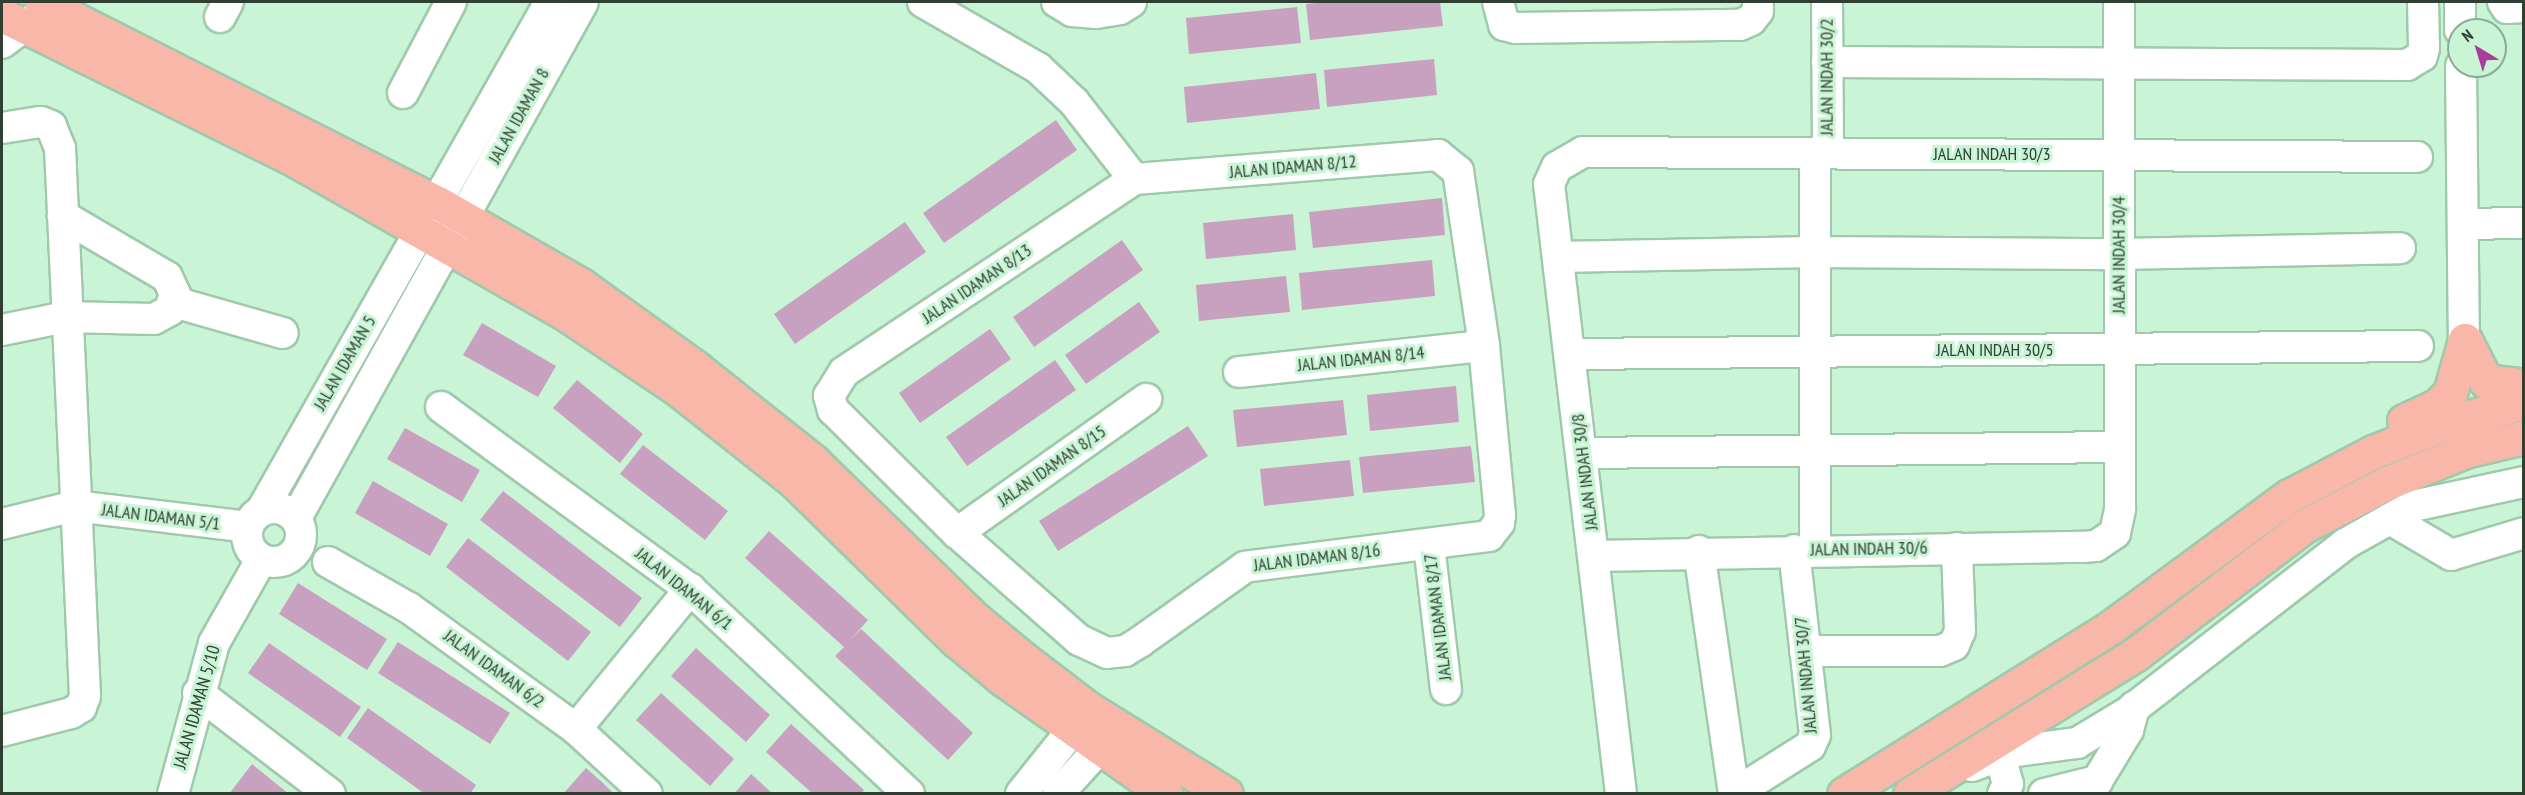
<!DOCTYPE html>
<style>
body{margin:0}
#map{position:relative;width:2525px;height:795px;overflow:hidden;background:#c9f4d5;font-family:"PT Sans Narrow",sans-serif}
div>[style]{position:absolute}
.building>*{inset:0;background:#c8a1c0}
.roads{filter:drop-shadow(2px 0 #9fc9ab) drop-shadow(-2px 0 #9fc9ab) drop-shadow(0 2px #9fc9ab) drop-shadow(0 -2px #9fc9ab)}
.minor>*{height:30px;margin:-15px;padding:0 15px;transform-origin:15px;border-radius:15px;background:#fff}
.minor>.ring{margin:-15px;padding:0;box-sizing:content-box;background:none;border:30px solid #fff;border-radius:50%}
.major>*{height:33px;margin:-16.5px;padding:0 16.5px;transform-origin:16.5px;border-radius:16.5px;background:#f8b7a9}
span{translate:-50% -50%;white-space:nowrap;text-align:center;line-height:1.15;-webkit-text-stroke:6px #c9f4d5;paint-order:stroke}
.street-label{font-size:18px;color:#2f4033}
.frame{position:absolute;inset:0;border:3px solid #2f4033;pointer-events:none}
.north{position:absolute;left:2447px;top:18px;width:60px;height:60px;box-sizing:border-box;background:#c9f4d5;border:2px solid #8bac94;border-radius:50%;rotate:322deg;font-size:16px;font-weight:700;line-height:24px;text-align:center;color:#2f4033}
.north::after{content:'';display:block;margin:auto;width:21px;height:27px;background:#aa3c9b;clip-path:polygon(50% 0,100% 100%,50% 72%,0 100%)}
</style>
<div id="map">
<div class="building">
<div style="clip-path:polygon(1326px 2px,1440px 2px,1443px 26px,1310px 40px,1306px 4px)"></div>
<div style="clip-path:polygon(1297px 7px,1301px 43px,1189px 54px,1186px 18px)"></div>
<div style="clip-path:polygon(1434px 59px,1437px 95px,1327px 107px,1324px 70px)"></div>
<div style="clip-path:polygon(1316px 73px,1320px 109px,1187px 123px,1184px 87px)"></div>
<div style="clip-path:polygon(1056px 120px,1077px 150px,944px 243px,923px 213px)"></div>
<div style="clip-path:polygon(1442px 198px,1445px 235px,1313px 248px,1309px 212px)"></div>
<div style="clip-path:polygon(1293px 214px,1296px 250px,1206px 259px,1203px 223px)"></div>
<div style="clip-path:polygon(905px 222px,926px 252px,795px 344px,774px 314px)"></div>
<div style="clip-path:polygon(1122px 240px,1143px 270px,1034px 347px,1013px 317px)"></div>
<div style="clip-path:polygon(1432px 260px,1435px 296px,1302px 310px,1299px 273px)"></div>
<div style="clip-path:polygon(1286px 276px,1290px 312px,1199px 321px,1196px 285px)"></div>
<div style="clip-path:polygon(1139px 302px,1160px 332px,1086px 384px,1065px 355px)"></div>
<div style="clip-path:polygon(482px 323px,556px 366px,538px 397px,463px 355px)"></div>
<div style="clip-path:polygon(990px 329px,1011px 359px,920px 423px,899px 393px)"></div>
<div style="clip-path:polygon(1055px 360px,1076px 390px,967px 466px,946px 437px)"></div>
<div style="clip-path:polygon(577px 380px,643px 434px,620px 463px,553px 408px)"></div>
<div style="clip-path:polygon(1456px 386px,1459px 422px,1370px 431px,1367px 395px)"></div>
<div style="clip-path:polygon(1343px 400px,1347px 435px,1237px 447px,1233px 410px)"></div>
<div style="clip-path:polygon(1188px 426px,1208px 456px,1058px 551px,1039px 521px)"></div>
<div style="clip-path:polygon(405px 428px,480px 470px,462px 502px,387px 459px)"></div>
<div style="clip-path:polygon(643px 445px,728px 511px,705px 540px,620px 474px)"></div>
<div style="clip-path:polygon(1471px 446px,1475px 482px,1363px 493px,1359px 457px)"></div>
<div style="clip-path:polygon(1350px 460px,1354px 496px,1264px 506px,1260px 469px)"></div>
<div style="clip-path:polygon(373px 481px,448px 524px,430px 556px,355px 513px)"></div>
<div style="clip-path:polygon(503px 491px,642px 598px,620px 627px,480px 520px)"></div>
<div style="clip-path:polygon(769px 531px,868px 620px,851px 639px,861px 629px,973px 733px,948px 760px,835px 656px,844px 647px,745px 558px)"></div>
<div style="clip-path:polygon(468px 538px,591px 632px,568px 661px,446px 567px)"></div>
<div style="clip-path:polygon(298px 583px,387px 639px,367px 670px,279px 614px)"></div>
<div style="clip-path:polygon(398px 642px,510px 713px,490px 744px,378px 673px)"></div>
<div style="clip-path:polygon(269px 643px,361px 707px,340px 737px,248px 673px)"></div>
<div style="clip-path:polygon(696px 648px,770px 715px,746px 742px,671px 676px)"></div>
<div style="clip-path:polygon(661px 693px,734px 759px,710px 786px,636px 720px)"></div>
<div style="clip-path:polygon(368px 708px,476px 785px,470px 794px,425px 794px,347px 738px)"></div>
<div style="clip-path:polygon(791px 724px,864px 790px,861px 794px,813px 794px,766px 752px)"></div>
<div style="clip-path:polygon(252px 764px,284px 790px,289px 794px,229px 794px)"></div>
<div style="clip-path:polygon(586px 768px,604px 784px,614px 794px,563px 794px)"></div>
<div style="clip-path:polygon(751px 774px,773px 794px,734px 794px)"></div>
</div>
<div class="roads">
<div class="minor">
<div style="left:923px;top:2px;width:133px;rotate:29.9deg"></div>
<div style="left:1038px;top:68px;width:50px;rotate:43.4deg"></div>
<div style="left:1074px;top:102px;width:98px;rotate:52.1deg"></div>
<div style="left:1057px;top:2px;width:17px;rotate:31deg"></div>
<div style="left:1072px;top:11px;width:24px;rotate:5deg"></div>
<div style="left:1096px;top:13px;width:24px;rotate:-9deg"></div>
<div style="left:1120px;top:9px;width:13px;rotate:-32deg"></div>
<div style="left:1498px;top:2px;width:24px;rotate:75deg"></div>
<div style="left:1504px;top:25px;width:12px;rotate:14deg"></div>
<div style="left:1516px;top:28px;width:224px;rotate:-0.8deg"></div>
<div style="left:1740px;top:25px;width:12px;rotate:-24deg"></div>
<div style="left:1751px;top:20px;width:11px;rotate:-52deg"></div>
<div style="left:1758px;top:11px;width:9px;rotate:-90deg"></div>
<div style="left:1827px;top:2px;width:151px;rotate:89.6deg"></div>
<div style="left:2460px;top:2px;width:28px;rotate:90deg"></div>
<div style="left:2503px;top:2px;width:7px;rotate:56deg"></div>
<div style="left:2507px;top:8px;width:17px;rotate:-3deg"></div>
<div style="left:220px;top:17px;width:17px;rotate:-62deg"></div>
<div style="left:2px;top:43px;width:50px;rotate:-36.9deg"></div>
<div style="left:1827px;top:62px;width:580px;rotate:0.3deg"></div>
<div style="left:2407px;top:65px;width:17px;rotate:-31deg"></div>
<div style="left:2422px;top:56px;width:8px;rotate:-76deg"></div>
<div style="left:2424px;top:48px;width:46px;rotate:-91.2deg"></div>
<div style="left:2461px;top:66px;width:297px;rotate:89.4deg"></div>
<div style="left:403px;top:93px;width:103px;rotate:-62.2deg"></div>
<div style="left:2px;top:128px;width:39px;rotate:-9deg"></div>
<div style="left:41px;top:122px;width:11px;rotate:22deg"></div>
<div style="left:51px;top:126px;width:24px;rotate:68deg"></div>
<div style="left:60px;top:148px;width:549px;rotate:87.39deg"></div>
<div style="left:85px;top:696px;width:12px;rotate:110deg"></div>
<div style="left:81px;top:707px;width:12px;rotate:149deg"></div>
<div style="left:71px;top:713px;width:71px;rotate:165.4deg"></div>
<div style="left:1815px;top:153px;width:397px;rotate:90deg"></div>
<div style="left:1438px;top:155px;width:26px;rotate:39deg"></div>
<div style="left:1458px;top:171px;width:177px;rotate:81.5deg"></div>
<div style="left:1484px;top:346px;width:170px;rotate:84.6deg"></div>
<div style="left:1500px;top:515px;width:8px;rotate:97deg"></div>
<div style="left:1499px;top:523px;width:16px;rotate:128deg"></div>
<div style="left:1489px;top:536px;width:246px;rotate:172.8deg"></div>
<div style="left:1245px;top:567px;width:129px;rotate:144.5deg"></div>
<div style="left:1140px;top:642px;width:17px;rotate:149deg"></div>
<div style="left:1125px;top:651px;width:18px;rotate:174deg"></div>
<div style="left:1107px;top:653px;width:31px;rotate:-155deg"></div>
<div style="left:1079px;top:640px;width:162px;rotate:-138.7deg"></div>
<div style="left:957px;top:533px;width:175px;rotate:-135.2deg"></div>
<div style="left:833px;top:410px;width:15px;rotate:-106deg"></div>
<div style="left:829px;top:396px;width:28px;rotate:-58deg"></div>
<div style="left:844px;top:372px;width:348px;rotate:-33.6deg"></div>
<div style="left:1134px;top:179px;width:305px;rotate:-4.5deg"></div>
<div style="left:2464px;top:224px;width:60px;rotate:-1deg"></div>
<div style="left:1558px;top:257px;width:257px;rotate:-1.1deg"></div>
<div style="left:1815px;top:252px;width:305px;rotate:0.4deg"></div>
<div style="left:2120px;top:254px;width:280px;rotate:-1.2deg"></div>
<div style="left:174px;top:302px;width:113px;rotate:15.9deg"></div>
<div style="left:2px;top:330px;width:65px;rotate:-11.5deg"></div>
<div style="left:66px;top:317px;width:88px;rotate:1.3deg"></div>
<div style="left:154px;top:319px;width:18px;rotate:-29deg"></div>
<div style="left:170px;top:310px;width:17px;rotate:-73deg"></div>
<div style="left:175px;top:294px;width:19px;rotate:-115deg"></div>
<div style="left:167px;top:277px;width:121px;rotate:-149.6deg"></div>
<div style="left:1571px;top:354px;width:847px;rotate:-0.54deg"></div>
<div style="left:1239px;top:372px;width:246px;rotate:-6.1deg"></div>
<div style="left:441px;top:407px;width:308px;rotate:36.2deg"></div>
<div style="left:690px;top:589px;width:300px;rotate:43.1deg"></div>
<div style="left:1583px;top:453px;width:537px;rotate:-0.64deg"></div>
<div class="ring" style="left:247px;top:508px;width:24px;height:24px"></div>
<div style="left:262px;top:510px;width:584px;rotate:-60.45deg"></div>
<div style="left:296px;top:518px;width:590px;rotate:-60.92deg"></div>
<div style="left:2390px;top:519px;width:71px;rotate:30.5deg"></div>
<div style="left:2451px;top:555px;width:76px;rotate:-16.8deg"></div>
<div style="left:2px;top:524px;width:75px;rotate:-13.9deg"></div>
<div style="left:75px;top:506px;width:174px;rotate:6.9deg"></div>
<div style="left:957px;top:533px;width:232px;rotate:-35.3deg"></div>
<div style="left:1429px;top:545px;width:145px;rotate:83.3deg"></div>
<div style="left:1699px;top:551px;width:245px;rotate:81.8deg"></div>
<div style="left:1595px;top:556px;width:487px;rotate:-1.1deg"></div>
<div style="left:2082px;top:547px;width:14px;rotate:-4deg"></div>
<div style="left:2096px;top:546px;width:23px;rotate:-34deg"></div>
<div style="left:2115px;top:533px;width:25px;rotate:-78deg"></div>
<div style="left:2120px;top:509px;width:507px;rotate:-90.11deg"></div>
<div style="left:328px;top:562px;width:93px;rotate:29.6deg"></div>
<div style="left:409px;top:608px;width:206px;rotate:35.9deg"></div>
<div style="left:576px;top:729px;width:96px;rotate:42.5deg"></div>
<div style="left:1805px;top:651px;width:135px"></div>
<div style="left:1940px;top:651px;width:15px;rotate:-23deg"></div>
<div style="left:1954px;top:645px;width:15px;rotate:-67deg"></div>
<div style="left:1960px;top:631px;width:83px;rotate:-92.1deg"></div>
<div style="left:198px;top:693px;width:166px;rotate:37.4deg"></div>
<div style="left:576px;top:729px;width:181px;rotate:-50.8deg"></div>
<div style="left:2000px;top:755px;width:30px;rotate:75deg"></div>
<div style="left:2008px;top:784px;width:11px;rotate:117deg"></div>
<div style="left:1972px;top:766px;width:39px;rotate:-21deg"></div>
<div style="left:2008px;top:752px;width:70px;rotate:-7.4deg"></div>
<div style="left:2077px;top:743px;width:62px;rotate:-31.1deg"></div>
<div style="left:2130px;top:711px;width:272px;rotate:-37.8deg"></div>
<div style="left:2345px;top:544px;width:78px;rotate:-29.2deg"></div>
<div style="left:2413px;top:506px;width:114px;rotate:-12.2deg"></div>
<div style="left:173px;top:794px;width:156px;rotate:-74.8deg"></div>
<div style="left:214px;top:643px;width:95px;rotate:-60.5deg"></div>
<div style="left:1021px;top:794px;width:109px;rotate:-51.3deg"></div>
<div style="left:1058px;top:794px;width:86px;rotate:-47.8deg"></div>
<div style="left:1621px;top:794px;width:614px;rotate:-96.73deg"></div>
<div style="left:1549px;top:184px;width:19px;rotate:-65deg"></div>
<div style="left:1557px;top:167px;width:30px;rotate:-30deg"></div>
<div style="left:1583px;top:152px;width:834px;rotate:0.34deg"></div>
<div style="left:1734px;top:794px;width:90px;rotate:-32.3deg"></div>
<div style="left:1810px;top:746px;width:12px;rotate:-66deg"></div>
<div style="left:1815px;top:735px;width:186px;rotate:-96.5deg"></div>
<div style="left:2044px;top:794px;width:55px;rotate:-13.8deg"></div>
<div style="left:2085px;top:794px;width:18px;rotate:-47deg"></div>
<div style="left:2097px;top:781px;width:60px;rotate:-58.7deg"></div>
<div style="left:2128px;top:730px;width:24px;rotate:-75deg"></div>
</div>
<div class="major">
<div style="left:41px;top:2px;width:445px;rotate:26.9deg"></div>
<div style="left:438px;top:203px;width:165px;rotate:29.8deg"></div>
<div style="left:581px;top:285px;width:142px;rotate:35.8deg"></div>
<div style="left:696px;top:368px;width:151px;rotate:38.5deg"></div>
<div style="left:814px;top:462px;width:225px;rotate:44.3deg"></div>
<div style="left:975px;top:619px;width:60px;rotate:39.6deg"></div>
<div style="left:1021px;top:657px;width:86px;rotate:37.4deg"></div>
<div style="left:1089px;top:709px;width:161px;rotate:31.8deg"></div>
<div style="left:2px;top:15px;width:329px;rotate:26.3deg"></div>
<div style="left:297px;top:161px;width:306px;rotate:29.6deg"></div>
<div style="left:563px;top:312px;width:140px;rotate:33.9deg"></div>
<div style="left:679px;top:390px;width:148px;rotate:38.4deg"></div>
<div style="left:795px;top:482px;width:226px;rotate:44.5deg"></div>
<div style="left:956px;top:640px;width:61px;rotate:39.7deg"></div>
<div style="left:1003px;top:679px;width:199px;rotate:35.2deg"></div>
<div style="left:2465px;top:340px;width:46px;rotate:62.9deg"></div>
<div style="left:2486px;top:381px;width:38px;rotate:7deg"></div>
<div style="left:2404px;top:421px;width:38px;rotate:-25deg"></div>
<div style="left:2438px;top:405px;width:17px;rotate:-45deg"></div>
<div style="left:2450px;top:393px;width:55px;rotate:-74.2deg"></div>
<div style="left:1844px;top:794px;width:315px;rotate:-32deg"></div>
<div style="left:2111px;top:627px;width:221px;rotate:-36.4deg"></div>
<div style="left:2289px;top:496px;width:95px;rotate:-27.6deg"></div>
<div style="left:2373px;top:452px;width:75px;rotate:-21.8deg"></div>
<div style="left:2443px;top:424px;width:84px;rotate:-15.2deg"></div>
<div style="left:1910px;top:794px;width:266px;rotate:-31.8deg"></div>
<div style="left:2136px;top:654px;width:211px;rotate:-37.3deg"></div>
<div style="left:2304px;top:526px;width:93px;rotate:-27.4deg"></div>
<div style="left:2387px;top:483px;width:84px;rotate:-22.3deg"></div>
<div style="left:2465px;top:451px;width:61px;rotate:-13.3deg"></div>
</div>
</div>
<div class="street-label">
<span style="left:1827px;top:77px;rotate:-90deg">JALAN INDAH 30/2</span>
<span style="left:519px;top:116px;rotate:-61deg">JALAN IDAMAN 8</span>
<span style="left:1992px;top:154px">JALAN INDAH 30/3</span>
<span style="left:1293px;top:167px;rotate:-5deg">JALAN IDAMAN 8/12</span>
<span style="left:2119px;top:255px;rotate:-90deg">JALAN INDAH 30/4</span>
<span style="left:977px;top:284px;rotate:-34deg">JALAN IDAMAN 8/13</span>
<span style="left:1995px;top:350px">JALAN INDAH 30/5</span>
<span style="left:1361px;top:359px;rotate:-6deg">JALAN IDAMAN 8/14</span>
<span style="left:345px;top:363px;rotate:-60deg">JALAN IDAMAN 5</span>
<span style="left:1052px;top:466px;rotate:-35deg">JALAN IDAMAN 8/15</span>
<span style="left:1585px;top:472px;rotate:-97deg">JALAN INDAH 30/8</span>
<span style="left:161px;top:517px;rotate:7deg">JALAN IDAMAN 5/1</span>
<span style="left:1869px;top:549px;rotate:-1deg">JALAN INDAH 30/6</span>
<span style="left:1317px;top:558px;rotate:-7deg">JALAN IDAMAN 8/16</span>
<span style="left:684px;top:589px;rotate:39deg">JALAN IDAMAN 6/1</span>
<span style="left:1438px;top:617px;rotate:-97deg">JALAN IDAMAN 8/17</span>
<span style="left:494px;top:669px;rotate:36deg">JALAN IDAMAN 6/2</span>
<span style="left:1806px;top:675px;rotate:-95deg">JALAN INDAH 30/7</span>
<span style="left:197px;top:707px;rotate:-74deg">JALAN IDAMAN 5/10</span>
</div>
<div class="frame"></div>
<div class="north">N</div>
</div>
